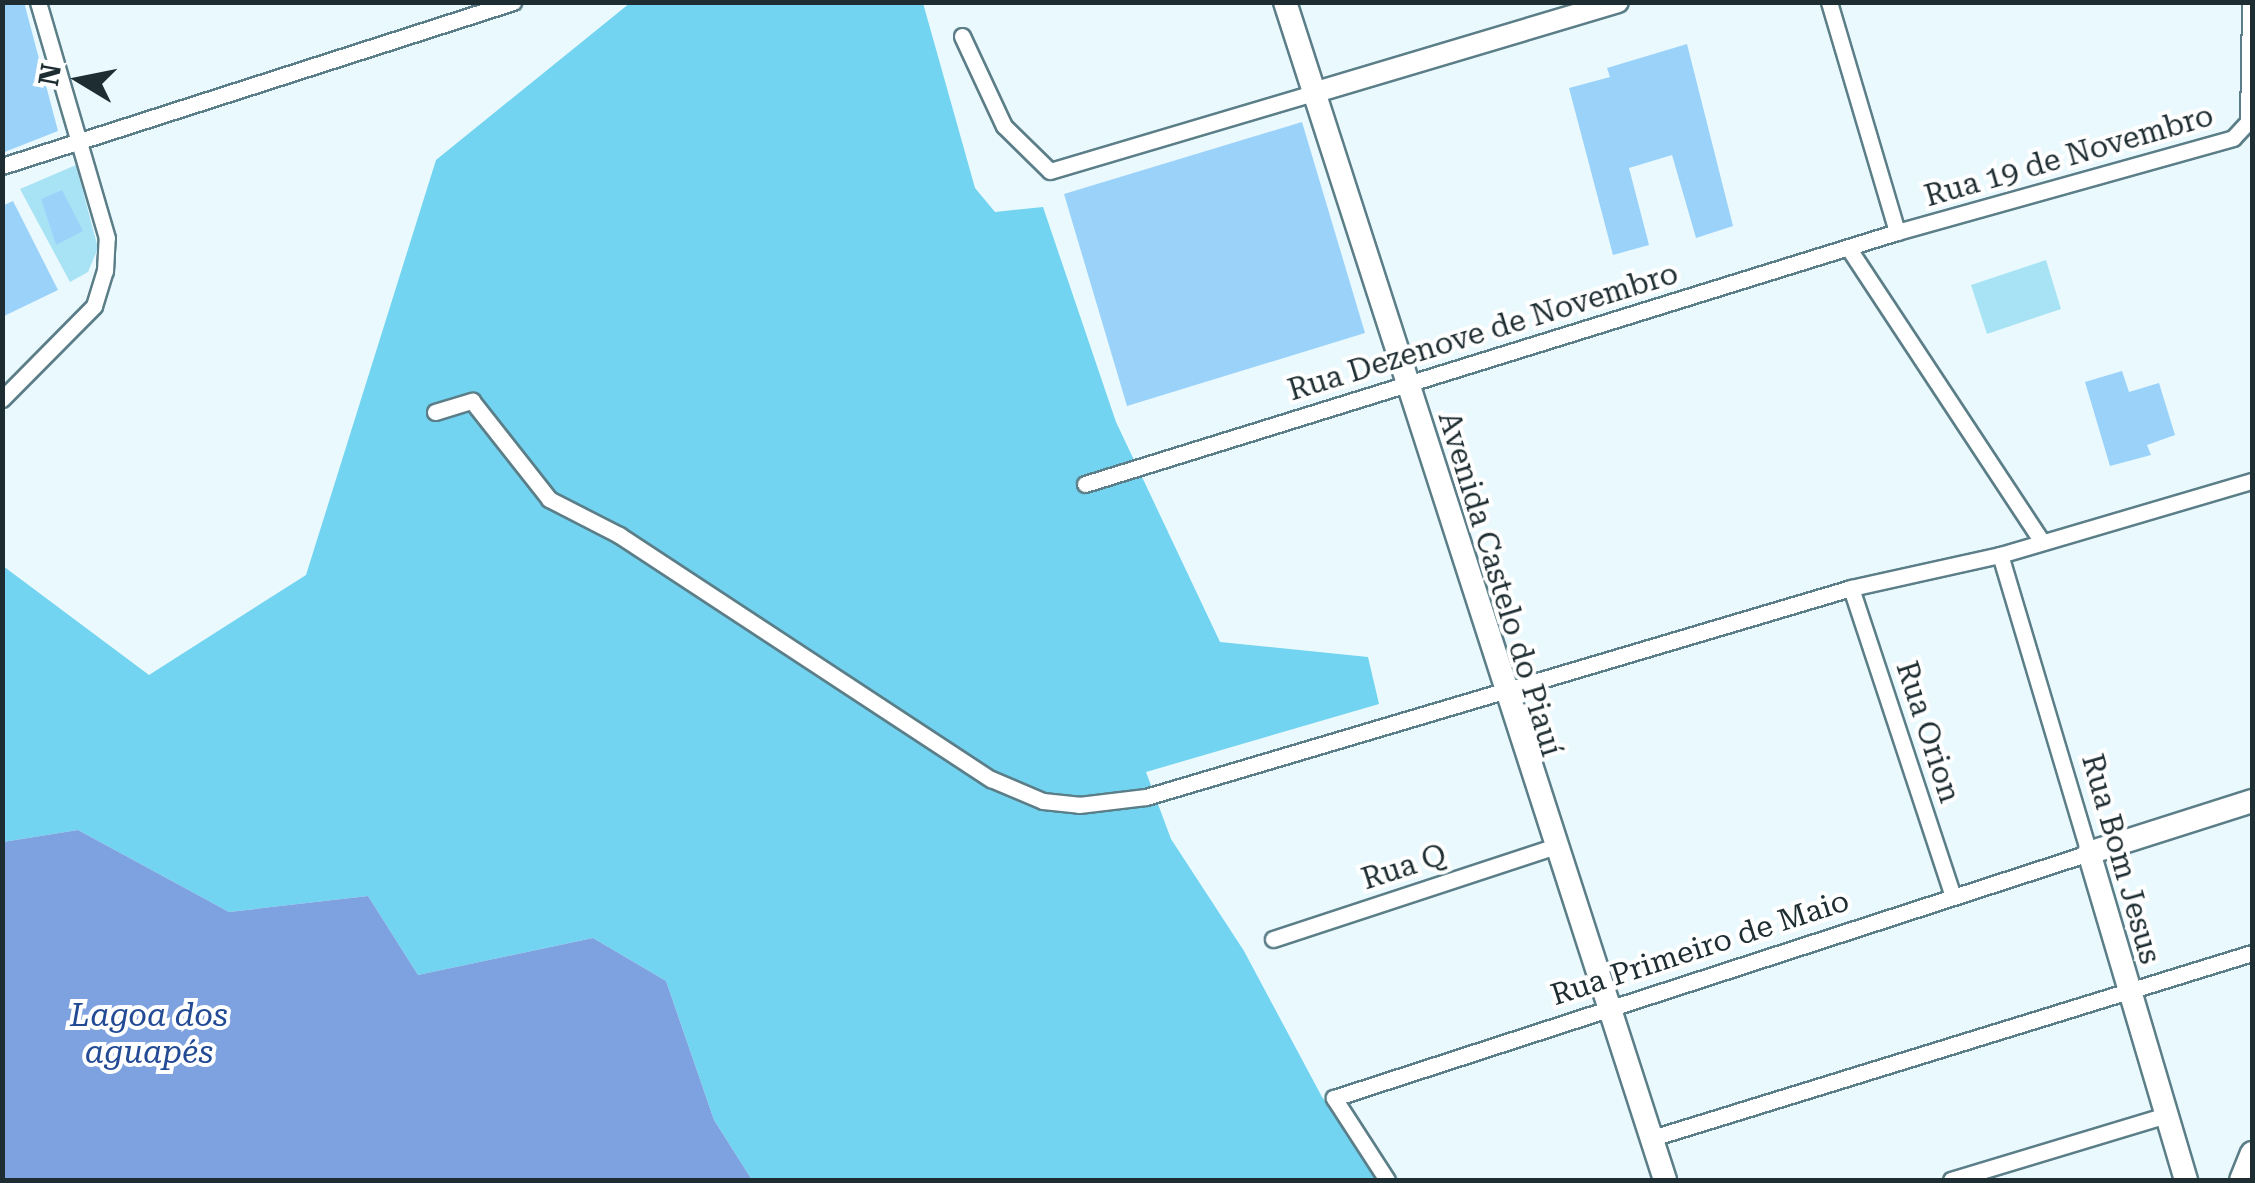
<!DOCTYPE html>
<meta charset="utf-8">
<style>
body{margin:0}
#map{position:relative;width:2255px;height:1183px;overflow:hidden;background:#eaf9fd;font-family:"Roboto Serif",serif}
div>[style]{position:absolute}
.green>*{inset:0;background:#a8e3f5}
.forest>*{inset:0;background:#72d4f0}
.water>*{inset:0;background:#7ea1e0}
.building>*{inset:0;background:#9bd2fa}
.roads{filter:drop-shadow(2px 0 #5b7e88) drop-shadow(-2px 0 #5b7e88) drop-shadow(0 2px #5b7e88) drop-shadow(0 -2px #5b7e88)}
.minor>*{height:15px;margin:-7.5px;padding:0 7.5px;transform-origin:7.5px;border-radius:7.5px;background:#fff}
.tertiary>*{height:20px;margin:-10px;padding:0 10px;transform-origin:10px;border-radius:10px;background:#fff}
.secondary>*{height:22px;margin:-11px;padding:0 11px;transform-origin:11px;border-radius:11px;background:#fff}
span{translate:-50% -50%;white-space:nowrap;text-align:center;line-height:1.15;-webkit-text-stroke:8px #fff;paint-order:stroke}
.street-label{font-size:30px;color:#1e2d31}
.water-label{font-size:32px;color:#234a94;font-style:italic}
.frame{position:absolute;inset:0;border:5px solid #1e2d31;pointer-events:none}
.north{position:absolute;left:30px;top:30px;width:100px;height:100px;-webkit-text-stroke:8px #fff;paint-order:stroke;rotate:280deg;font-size:28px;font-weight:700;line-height:40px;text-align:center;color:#1e2d31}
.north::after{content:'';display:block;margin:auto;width:35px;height:45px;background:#1e2d31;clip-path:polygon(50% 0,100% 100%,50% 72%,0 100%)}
</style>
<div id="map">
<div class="green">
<div style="clip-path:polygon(76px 165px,98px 248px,88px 272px,70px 282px,20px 189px)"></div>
<div style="clip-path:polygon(2046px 260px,2061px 309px,1987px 334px,1971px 285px)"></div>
</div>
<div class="forest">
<div style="clip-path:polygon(630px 3px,923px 3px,975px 188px,995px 212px,1043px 207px,1116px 422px,1220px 642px,1368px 657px,1379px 704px,1146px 772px,1171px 839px,1244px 951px,1322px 1097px,1385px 1180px,752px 1180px,714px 1120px,666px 981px,593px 938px,418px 975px,368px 896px,229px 912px,78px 830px,3px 842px,3px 566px,149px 675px,306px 575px,436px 160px)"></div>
</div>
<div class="water">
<div style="clip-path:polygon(78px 830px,229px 912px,368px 896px,418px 975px,593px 938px,666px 981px,714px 1120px,752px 1180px,3px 1180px,3px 842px)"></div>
</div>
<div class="building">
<div style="clip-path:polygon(2px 2px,24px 2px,58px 131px,2px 153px)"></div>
<div style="clip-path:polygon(1687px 44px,1733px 226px,1696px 238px,1672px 155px,1629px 168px,1649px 245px,1613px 255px,1569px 88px,1610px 77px,1607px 68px)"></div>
<div style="clip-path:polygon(1302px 122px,1365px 333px,1127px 406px,1064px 194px)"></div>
<div style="clip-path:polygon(62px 190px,83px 231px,56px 245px,41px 199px)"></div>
<div style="clip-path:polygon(13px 201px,58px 290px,2px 317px,2px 206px)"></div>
<div style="clip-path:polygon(2122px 371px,2129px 392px,2159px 383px,2175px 435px,2147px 445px,2151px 455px,2110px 466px,2085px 382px)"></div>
</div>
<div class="roads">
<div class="minor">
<div style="left:1829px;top:2px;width:240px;rotate:73.5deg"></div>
<div style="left:962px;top:36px;width:99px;rotate:65deg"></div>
<div style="left:1004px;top:126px;width:64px;rotate:44.4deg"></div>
<div style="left:1050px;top:171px;width:274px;rotate:-16.5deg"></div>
<div style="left:2px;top:166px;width:537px;rotate:-17.79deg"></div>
<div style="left:1849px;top:249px;width:349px;rotate:56.6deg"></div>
<div style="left:2px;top:399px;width:131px;rotate:-45.3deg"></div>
<div style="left:94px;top:306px;width:37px;rotate:-73deg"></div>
<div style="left:105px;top:271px;width:33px;rotate:-87deg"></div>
<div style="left:107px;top:238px;width:246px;rotate:-106.3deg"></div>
<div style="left:435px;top:412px;width:39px;rotate:-17deg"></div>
<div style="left:472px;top:401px;width:125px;rotate:51.8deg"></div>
<div style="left:549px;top:499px;width:79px;rotate:27.2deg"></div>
<div style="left:619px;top:535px;width:445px;rotate:33.3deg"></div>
<div style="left:991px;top:779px;width:56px;rotate:22.9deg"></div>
<div style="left:1043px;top:801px;width:36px;rotate:6deg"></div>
<div style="left:1079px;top:805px;width:67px;rotate:-6.8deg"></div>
<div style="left:1146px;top:797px;width:735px;rotate:-16.51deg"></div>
<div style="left:1851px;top:588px;width:153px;rotate:-12.5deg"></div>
<div style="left:2000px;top:555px;width:263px;rotate:-16.4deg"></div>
<div style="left:1085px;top:484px;width:850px;rotate:-17.24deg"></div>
<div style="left:1897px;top:232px;width:349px;rotate:-15.6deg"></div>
<div style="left:2233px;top:138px;width:22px;rotate:-47deg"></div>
<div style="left:2248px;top:122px;width:120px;rotate:-89deg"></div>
<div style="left:1851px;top:588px;width:322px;rotate:71.7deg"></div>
<div style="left:1273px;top:939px;width:294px;rotate:-18.2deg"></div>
<div style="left:1652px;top:1138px;width:628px;rotate:-17.14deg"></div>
<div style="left:1387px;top:1180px;width:98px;rotate:-122.9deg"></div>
<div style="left:1334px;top:1098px;width:794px;rotate:-17.98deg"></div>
<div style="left:2089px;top:853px;width:311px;rotate:-106.6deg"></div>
<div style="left:1951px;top:1180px;width:225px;rotate:-16.8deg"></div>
</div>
<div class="tertiary">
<div style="left:1313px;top:93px;width:318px;rotate:-16.6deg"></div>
</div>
<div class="secondary">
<div style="left:1285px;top:2px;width:1238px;rotate:72.12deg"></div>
<div style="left:2186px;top:1180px;width:341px;rotate:-106.5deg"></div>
<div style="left:2089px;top:853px;width:171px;rotate:-17.7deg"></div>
<div style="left:2241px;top:1180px;width:29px;rotate:-68deg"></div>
</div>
</div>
<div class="street-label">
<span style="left:2069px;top:156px;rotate:-16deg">Rua 19 de Novembro</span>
<span style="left:1483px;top:332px;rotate:-17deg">Rua Dezenove de Novembro</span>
<span style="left:1500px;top:584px;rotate:73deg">Avenida Castelo do Piauí</span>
<span style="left:1928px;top:732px;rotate:72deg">Rua Orion</span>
<span style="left:2121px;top:859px;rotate:74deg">Rua Bom Jesus</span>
<span style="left:1404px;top:867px;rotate:-18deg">Rua Q</span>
<span style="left:1700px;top:948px;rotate:-18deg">Rua Primeiro de Maio</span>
</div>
<div class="water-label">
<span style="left:149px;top:1034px">Lagoa dos<br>aguapés</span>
</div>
<div class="frame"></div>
<div class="north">N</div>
</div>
